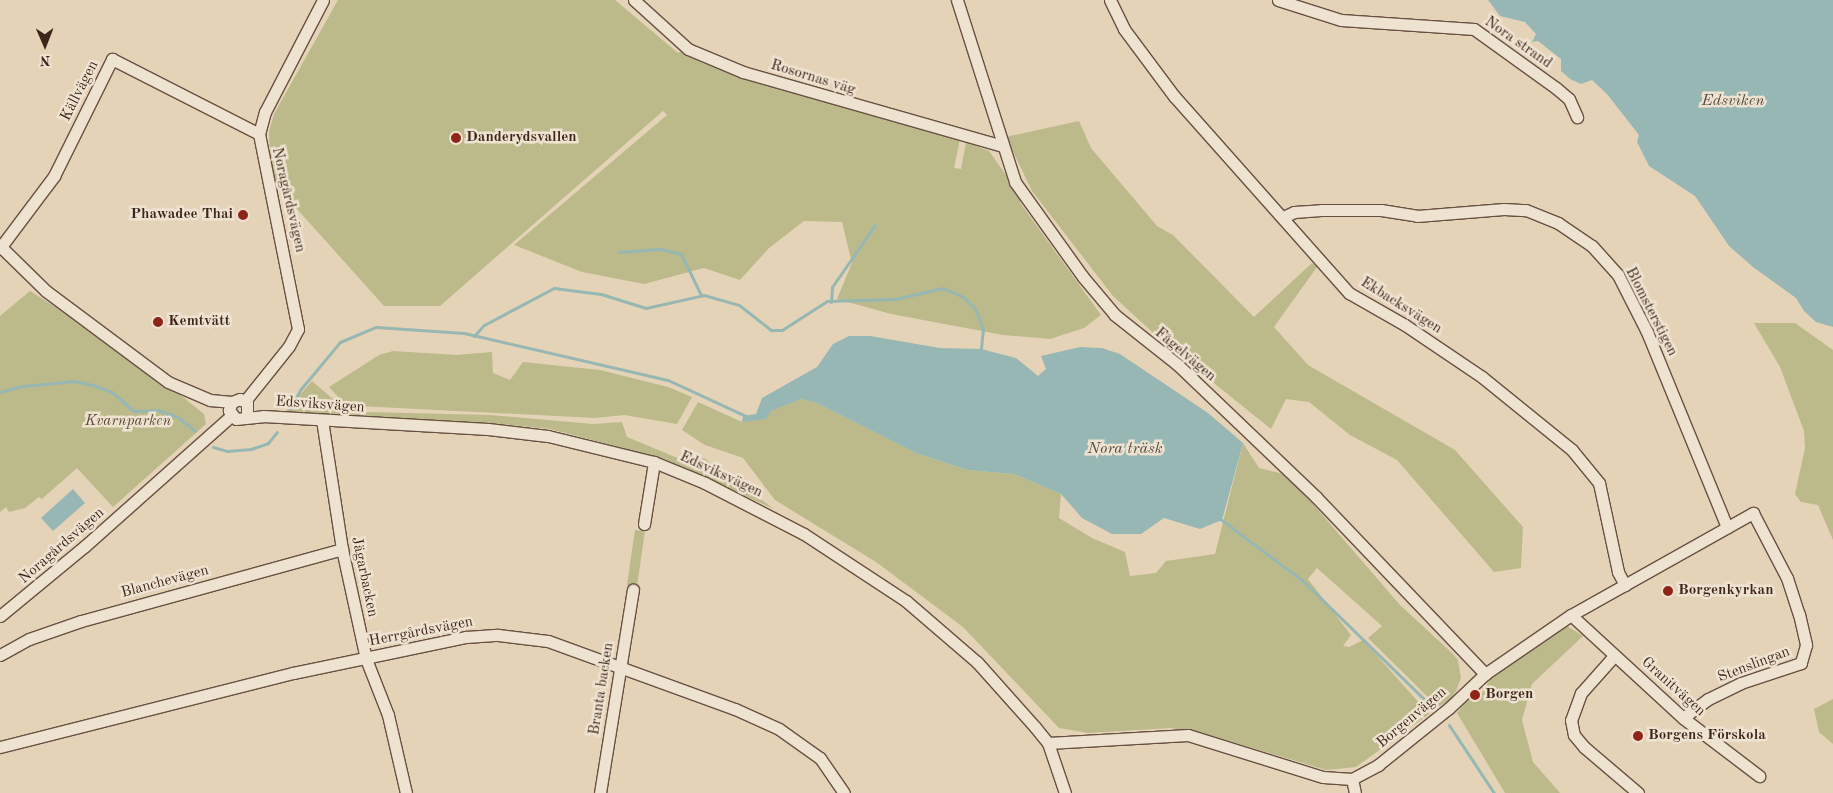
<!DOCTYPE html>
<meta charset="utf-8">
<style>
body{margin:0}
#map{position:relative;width:1833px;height:793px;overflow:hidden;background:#e5d3b8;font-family:"Old Standard TT",serif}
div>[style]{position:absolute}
.green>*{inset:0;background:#bcba8a}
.water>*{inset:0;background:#96b7b3}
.stream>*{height:3px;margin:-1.5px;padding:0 1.5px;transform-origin:1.5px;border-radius:1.5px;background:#96b7b3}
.roads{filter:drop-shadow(1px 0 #685042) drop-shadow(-1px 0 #685042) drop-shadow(0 1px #685042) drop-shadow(0 -1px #685042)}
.minor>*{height:11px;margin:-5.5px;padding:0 5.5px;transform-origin:5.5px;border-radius:5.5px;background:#eee2d1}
.dots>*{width:14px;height:14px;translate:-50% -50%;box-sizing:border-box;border:2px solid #eee2d1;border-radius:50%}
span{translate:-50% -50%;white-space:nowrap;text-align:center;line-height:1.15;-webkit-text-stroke:5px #eee2d1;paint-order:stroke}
.street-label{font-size:15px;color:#3e251a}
.poi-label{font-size:15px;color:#3e251a;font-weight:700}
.left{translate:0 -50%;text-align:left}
.right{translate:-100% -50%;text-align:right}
.park-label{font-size:15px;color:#5e4a36;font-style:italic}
.water-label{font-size:16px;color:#544a40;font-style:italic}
.north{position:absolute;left:20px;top:20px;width:50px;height:50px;-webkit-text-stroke:4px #eee2d1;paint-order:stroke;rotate:179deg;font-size:14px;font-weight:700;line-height:20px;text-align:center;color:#3e251a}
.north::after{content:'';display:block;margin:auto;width:18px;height:22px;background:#3e251a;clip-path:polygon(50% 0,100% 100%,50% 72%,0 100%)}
</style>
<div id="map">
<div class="green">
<div style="clip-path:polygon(338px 0,615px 0,678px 53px,681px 51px,702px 63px,780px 90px,960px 139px,954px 168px,961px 169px,966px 142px,989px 151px,1018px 192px,1021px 204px,1101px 315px,1084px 328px,1050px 339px,1003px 335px,891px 314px,837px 299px,852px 263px,842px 222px,804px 221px,769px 248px,740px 280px,704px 268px,644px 284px,582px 272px,514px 245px,667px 115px,663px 111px,440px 306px,384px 306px,271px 180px,269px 132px,274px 114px)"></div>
<div style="clip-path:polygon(1079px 121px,1091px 148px,1157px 226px,1173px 235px,1254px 317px,1312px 263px,1317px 267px,1274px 327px,1308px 365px,1455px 450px,1523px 527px,1521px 568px,1494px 572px,1397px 460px,1350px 435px,1309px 402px,1286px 399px,1271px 429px,1163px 342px,1113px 296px,1032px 191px,1006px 137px)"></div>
<div style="clip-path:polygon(30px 291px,123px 349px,204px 414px,206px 424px,113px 507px,77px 468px,42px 499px,39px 497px,25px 508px,9px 512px,6px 507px,0 512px,0 316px)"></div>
<div style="clip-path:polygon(1754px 323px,1795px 323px,1833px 350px,1833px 540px,1818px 505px,1801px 502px,1795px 494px,1805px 448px,1804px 431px,1780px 367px)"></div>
<div style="clip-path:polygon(393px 351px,457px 355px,492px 352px,493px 373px,510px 380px,523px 362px,600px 370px,668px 387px,692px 397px,677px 424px,624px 415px,595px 418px,359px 406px,342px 401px,329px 387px,379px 355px)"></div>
<div style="clip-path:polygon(312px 381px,341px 406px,360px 412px,360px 417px,285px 412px)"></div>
<div style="clip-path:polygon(801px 399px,817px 403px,916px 453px,967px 470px,1014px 474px,1061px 494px,1059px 518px,1092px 538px,1125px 552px,1130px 576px,1156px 573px,1166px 561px,1215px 554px,1243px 443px,1259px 468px,1288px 475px,1400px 605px,1452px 653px,1458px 660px,1461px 678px,1456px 691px,1451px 699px,1438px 707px,1368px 638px,1382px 626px,1317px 568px,1308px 579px,1351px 635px,1343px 646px,1349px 647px,1363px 640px,1429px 714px,1356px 767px,1326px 770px,1209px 735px,1171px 728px,1088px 733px,1059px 728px,963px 627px,876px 562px,775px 500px,743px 458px,705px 445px,682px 430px,698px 402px,742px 422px)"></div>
<div style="clip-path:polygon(366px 412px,490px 415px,593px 424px,622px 422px,627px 437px,692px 464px,704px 458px,774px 509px,665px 459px,550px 429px,501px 424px,365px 418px)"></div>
<div style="clip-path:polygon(635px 530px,645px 531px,637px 586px,627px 585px)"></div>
<div style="clip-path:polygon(1567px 626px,1583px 636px,1532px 684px,1522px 720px,1533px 762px,1560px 793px,1505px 793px,1457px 713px,1466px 702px,1481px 695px,1490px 680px,1542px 641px)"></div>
<div style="clip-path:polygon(1833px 699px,1833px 744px,1819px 732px,1814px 709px)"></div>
</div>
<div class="water">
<div style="clip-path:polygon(1488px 0,1833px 0,1833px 327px,1816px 322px,1804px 311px,1796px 298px,1753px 267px,1729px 246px,1695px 196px,1649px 166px,1637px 142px,1639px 135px,1607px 94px,1592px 80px,1581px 84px,1570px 79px,1561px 71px,1561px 59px,1538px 41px,1532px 42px,1536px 34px,1525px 22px,1500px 16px)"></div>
<div style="clip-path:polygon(849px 336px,870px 336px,940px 348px,981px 349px,1016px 358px,1038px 376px,1046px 369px,1041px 356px,1080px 347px,1102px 348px,1120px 354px,1208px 413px,1243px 443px,1222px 520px,1200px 529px,1164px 518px,1141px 534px,1112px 534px,1082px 518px,1061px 494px,1014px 474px,967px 470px,916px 453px,817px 403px,801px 399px,771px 411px,766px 419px,742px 422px,743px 416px,756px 414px,762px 398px,817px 367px,833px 344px)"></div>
<div style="clip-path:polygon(73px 489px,85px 503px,53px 531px,41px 518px)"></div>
</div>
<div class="stream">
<div style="left:619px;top:252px;width:41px;rotate:-4.2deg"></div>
<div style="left:660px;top:249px;width:22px;rotate:13deg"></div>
<div style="left:681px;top:254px;width:46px;rotate:64deg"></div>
<div style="left:831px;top:302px;width:15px;rotate:-86deg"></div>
<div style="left:832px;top:287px;width:75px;rotate:-55.3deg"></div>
<div style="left:474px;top:336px;width:15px;rotate:-48deg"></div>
<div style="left:484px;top:325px;width:79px;rotate:-27.9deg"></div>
<div style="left:554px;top:288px;width:47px;rotate:7.3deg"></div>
<div style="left:601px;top:294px;width:47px;rotate:17.3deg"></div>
<div style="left:646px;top:308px;width:59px;rotate:-12.6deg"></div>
<div style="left:704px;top:295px;width:36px;rotate:16deg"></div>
<div style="left:739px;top:305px;width:41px;rotate:38deg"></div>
<div style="left:771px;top:330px;width:11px"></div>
<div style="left:782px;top:330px;width:54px;rotate:-32.8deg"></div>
<div style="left:827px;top:301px;width:68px;rotate:-1.7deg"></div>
<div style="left:895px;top:299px;width:49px;rotate:-12.9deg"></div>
<div style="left:943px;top:288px;width:22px;rotate:24deg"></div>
<div style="left:963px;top:297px;width:16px;rotate:43deg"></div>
<div style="left:975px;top:308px;width:22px;rotate:69deg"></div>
<div style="left:983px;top:329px;width:20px;rotate:96deg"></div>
<div style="left:25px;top:386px;width:49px;rotate:-5.8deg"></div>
<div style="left:74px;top:381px;width:19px;rotate:12deg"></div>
<div style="left:93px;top:385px;width:20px;rotate:20deg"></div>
<div style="left:112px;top:392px;width:29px;rotate:41deg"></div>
<div style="left:134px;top:411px;width:24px;rotate:-2deg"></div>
<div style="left:158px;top:410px;width:21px;rotate:19deg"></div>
<div style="left:178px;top:417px;width:22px;rotate:39deg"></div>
<div style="left:0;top:392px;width:23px;rotate:-15deg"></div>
<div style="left:290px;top:409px;width:21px;rotate:-62deg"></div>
<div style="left:300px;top:390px;width:62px;rotate:-50.2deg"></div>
<div style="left:340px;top:342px;width:39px;rotate:-23deg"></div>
<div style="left:376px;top:327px;width:88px;rotate:3.9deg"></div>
<div style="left:464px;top:333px;width:209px;rotate:13deg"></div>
<div style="left:668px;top:380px;width:86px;rotate:24.8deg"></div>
<div style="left:213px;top:447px;width:15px;rotate:16deg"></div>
<div style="left:227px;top:451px;width:24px;rotate:-5deg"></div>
<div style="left:251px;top:449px;width:18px;rotate:-19deg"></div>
<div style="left:268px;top:443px;width:14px;rotate:-51deg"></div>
<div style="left:1219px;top:518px;width:104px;rotate:36.8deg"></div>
<div style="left:1302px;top:580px;width:183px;rotate:44.3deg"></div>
<div style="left:1449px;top:725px;width:82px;rotate:56.5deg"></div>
</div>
<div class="roads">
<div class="minor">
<div style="left:634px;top:0;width:73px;rotate:42.2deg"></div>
<div style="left:688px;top:49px;width:60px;rotate:22.7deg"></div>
<div style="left:743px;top:72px;width:270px;rotate:15.9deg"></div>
<div style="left:957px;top:0;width:191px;rotate:72.3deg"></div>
<div style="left:1015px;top:182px;width:117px;rotate:54.4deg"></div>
<div style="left:1083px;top:277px;width:50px;rotate:49.9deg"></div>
<div style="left:1115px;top:315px;width:80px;rotate:38.4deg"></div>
<div style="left:1178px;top:365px;width:191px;rotate:43.7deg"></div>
<div style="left:1316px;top:497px;width:245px;rotate:46.3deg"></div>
<div style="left:1110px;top:0;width:32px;rotate:64deg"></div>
<div style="left:1124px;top:29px;width:84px;rotate:53.3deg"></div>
<div style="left:1174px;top:96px;width:264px;rotate:48.4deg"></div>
<div style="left:1349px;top:293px;width:64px;rotate:29.7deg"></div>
<div style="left:1405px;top:325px;width:93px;rotate:34deg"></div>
<div style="left:1482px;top:377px;width:116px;rotate:39deg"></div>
<div style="left:1572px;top:450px;width:43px;rotate:50.7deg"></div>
<div style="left:1599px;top:483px;width:91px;rotate:77.9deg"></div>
<div style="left:1618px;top:572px;width:15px;rotate:62deg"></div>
<div style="left:1278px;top:0;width:66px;rotate:17.6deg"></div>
<div style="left:1341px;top:20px;width:133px;rotate:3.9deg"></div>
<div style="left:1474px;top:29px;width:101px;rotate:35.7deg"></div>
<div style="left:1556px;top:88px;width:17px;rotate:40deg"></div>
<div style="left:1569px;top:99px;width:20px;rotate:66deg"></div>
<div style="left:1283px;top:217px;width:12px;rotate:-24deg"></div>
<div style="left:1294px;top:212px;width:27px;rotate:-4deg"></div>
<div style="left:1321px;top:210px;width:60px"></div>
<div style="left:1381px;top:210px;width:36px;rotate:9deg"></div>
<div style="left:1417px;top:216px;width:87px;rotate:-4.6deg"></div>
<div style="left:1504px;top:209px;width:22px;rotate:3deg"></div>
<div style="left:1526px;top:210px;width:35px;rotate:22deg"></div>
<div style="left:1558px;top:223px;width:41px;rotate:34.1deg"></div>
<div style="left:1592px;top:246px;width:39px;rotate:48deg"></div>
<div style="left:1618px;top:275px;width:64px;rotate:63deg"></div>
<div style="left:1647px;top:332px;width:211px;rotate:67.7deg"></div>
<div style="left:0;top:246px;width:64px;rotate:44.4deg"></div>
<div style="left:46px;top:291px;width:152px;rotate:36.7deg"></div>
<div style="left:168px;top:382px;width:46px;rotate:23.2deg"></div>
<div style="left:210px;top:400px;width:22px;rotate:5deg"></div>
<div style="left:0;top:248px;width:90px;rotate:-53.1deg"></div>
<div style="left:54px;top:176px;width:131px;rotate:-63.6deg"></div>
<div style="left:112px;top:59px;width:165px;rotate:27deg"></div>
<div style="left:245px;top:401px;width:70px;rotate:-51.3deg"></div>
<div style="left:289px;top:346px;width:19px;rotate:-62deg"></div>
<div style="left:298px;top:329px;width:199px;rotate:-101.3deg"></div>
<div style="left:259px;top:134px;width:23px;rotate:-75deg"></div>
<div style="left:265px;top:112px;width:126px;rotate:-62.6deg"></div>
<div style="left:247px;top:417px;width:14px;rotate:-90deg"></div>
<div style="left:247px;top:403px;width:8px;rotate:-150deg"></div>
<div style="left:240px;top:399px;width:9px;rotate:159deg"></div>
<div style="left:232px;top:402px;width:9px;rotate:111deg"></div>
<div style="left:229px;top:410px;width:11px;rotate:52deg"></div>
<div style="left:236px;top:419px;width:27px;rotate:-6deg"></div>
<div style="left:263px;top:416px;width:225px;rotate:3.3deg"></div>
<div style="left:488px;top:429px;width:60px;rotate:6.7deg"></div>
<div style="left:548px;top:436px;width:109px;rotate:13.8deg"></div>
<div style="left:654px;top:462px;width:55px;rotate:22.4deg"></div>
<div style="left:705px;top:483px;width:111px;rotate:27.3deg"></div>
<div style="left:804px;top:534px;width:122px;rotate:33.3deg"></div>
<div style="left:906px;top:601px;width:94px;rotate:40.7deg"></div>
<div style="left:977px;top:662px;width:87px;rotate:48.3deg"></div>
<div style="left:1035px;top:727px;width:21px;rotate:51deg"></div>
<div style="left:1048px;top:743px;width:53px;rotate:71.2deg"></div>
<div style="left:322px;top:420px;width:131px;rotate:81.2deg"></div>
<div style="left:342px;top:549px;width:113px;rotate:77.7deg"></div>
<div style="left:366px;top:659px;width:60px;rotate:68.6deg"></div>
<div style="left:388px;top:715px;width:80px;rotate:77deg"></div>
<div style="left:644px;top:524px;width:63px;rotate:-80.8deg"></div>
<div style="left:1571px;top:615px;width:152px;rotate:42.6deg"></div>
<div style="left:1683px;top:718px;width:96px;rotate:37.3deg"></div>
<div style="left:0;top:616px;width:110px;rotate:-39.5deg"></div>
<div style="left:85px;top:546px;width:195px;rotate:-41.7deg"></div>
<div style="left:0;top:655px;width:33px;rotate:-29deg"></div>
<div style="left:29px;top:639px;width:55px;rotate:-19.1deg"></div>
<div style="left:81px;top:621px;width:271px;rotate:-15.4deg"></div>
<div style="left:1614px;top:656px;width:50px;rotate:131.7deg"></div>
<div style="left:1581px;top:693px;width:29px;rotate:110deg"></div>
<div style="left:1571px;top:720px;width:15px;rotate:79deg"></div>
<div style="left:1574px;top:735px;width:16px;rotate:50deg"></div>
<div style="left:1584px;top:747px;width:71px;rotate:40.4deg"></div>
<div style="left:1048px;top:743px;width:140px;rotate:-3.3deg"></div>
<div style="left:1188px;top:735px;width:141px;rotate:17.3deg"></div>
<div style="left:1323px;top:777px;width:29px;rotate:4deg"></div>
<div style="left:1352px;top:779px;width:30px;rotate:-28deg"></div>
<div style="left:1378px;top:765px;width:91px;rotate:-38.8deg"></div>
<div style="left:1449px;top:708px;width:50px;rotate:-43.4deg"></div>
<div style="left:1485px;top:674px;width:104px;rotate:-34.5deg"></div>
<div style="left:1571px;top:615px;width:209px;rotate:-29.3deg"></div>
<div style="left:1753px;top:513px;width:73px;rotate:62.4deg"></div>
<div style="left:1787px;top:578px;width:38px;rotate:72deg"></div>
<div style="left:1799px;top:614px;width:32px;rotate:77deg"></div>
<div style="left:1806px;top:645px;width:19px;rotate:106deg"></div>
<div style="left:1801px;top:663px;width:63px;rotate:161.6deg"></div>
<div style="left:1741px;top:683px;width:37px;rotate:154deg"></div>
<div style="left:1708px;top:699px;width:31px;rotate:143deg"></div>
<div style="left:0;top:747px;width:302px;rotate:-14.2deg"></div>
<div style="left:293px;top:673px;width:177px;rotate:-11.8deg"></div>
<div style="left:466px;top:637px;width:32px;rotate:-4deg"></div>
<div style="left:498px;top:635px;width:50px;rotate:6.8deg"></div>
<div style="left:548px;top:641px;width:199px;rotate:20deg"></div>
<div style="left:735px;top:709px;width:48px;rotate:24.4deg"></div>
<div style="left:779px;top:729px;width:50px;rotate:35.3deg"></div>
<div style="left:820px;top:758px;width:42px;rotate:55.6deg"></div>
<div style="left:1352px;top:779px;width:14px;rotate:78deg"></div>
<div style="left:600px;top:793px;width:206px;rotate:-80.8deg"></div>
</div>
</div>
<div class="dots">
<div style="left:456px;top:138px;background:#8f2418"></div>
<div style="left:243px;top:215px;background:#8f2418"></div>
<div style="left:158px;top:322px;background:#8f2418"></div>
<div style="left:1668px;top:591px;background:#8f2418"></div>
<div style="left:1475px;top:695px;background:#8f2418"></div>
<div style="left:1638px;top:736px;background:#8f2418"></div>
</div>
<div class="street-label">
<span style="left:1518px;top:43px;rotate:35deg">Nora strand</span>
<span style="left:813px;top:78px;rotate:17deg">Rosornas väg</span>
<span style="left:80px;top:91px;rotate:-63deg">Källvägen</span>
<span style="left:288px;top:200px;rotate:77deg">Noragårdsvägen</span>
<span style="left:1401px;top:306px;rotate:32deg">Ekbacksvägen</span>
<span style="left:1651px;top:312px;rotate:63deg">Blomsterstigen</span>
<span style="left:1185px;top:355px;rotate:40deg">Fågelvägen</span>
<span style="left:320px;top:405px;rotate:4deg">Edsviksvägen</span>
<span style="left:721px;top:475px;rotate:25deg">Edsviksvägen</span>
<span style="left:62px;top:546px;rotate:-41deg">Noragårdsvägen</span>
<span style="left:364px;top:577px;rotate:78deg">Jägarbacken</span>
<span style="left:165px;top:582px;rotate:-15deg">Blanchevägen</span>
<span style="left:421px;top:632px;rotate:-11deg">Herrgårdsvägen</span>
<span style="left:1754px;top:665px;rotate:-21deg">Stenslingan</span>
<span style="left:1673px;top:687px;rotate:42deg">Granitvägen</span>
<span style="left:602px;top:689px;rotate:-81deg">Branta backen</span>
<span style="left:1412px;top:718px;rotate:-40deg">Borgenvägen</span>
</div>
<div class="poi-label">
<span class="left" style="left:466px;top:138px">Danderydsvallen</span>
<span class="right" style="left:233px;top:215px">Phawadee Thai</span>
<span class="left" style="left:168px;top:322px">Kemtvätt</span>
<span class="left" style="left:1678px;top:591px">Borgenkyrkan</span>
<span class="left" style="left:1485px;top:695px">Borgen</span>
<span class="left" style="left:1648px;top:736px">Borgens Förskola</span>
</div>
<div class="park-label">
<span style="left:128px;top:422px">Kvarnparken</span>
</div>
<div class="water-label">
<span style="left:1733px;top:101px">Edsviken</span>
<span style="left:1125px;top:449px">Nora träsk</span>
</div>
<div class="north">N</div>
</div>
